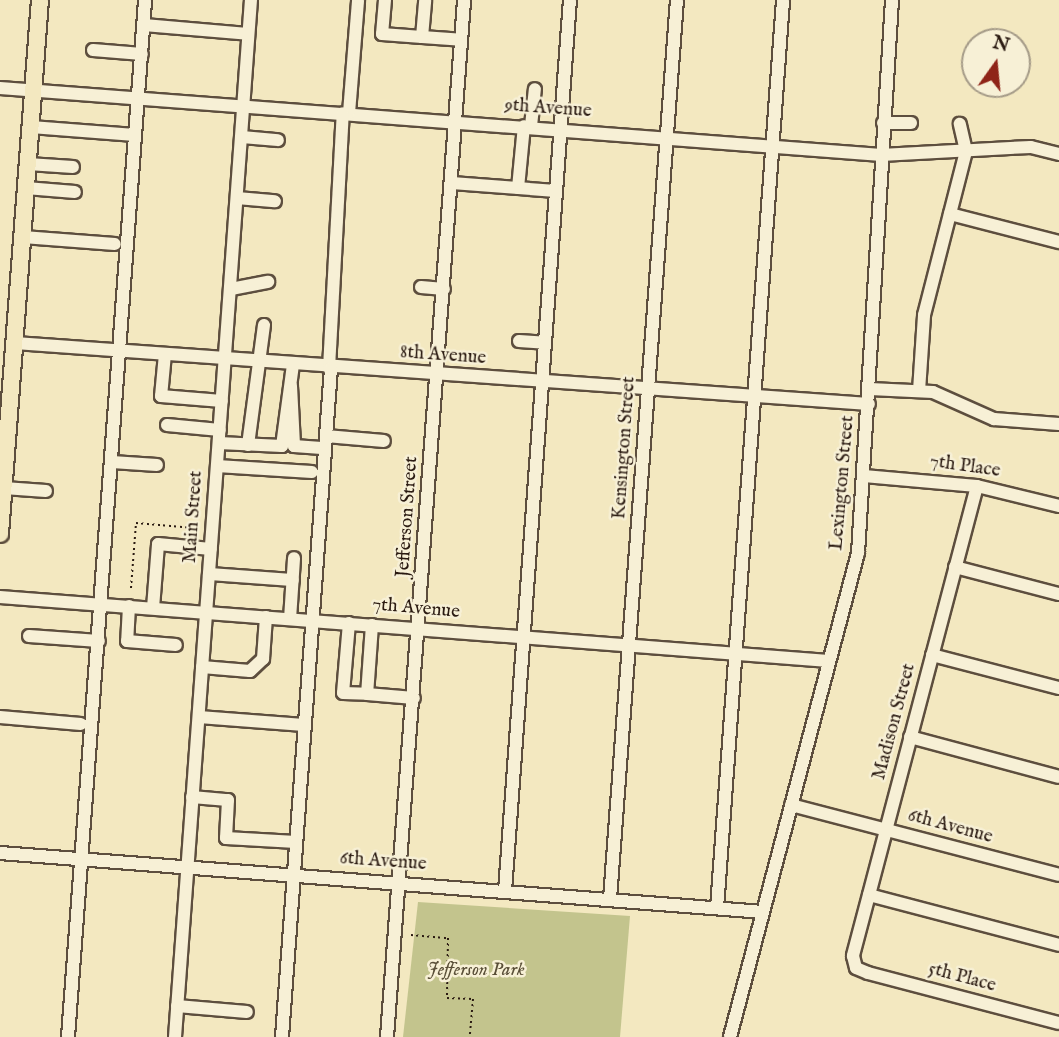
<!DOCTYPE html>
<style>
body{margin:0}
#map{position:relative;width:1059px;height:1037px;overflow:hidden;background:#f3e8c0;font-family:"IM FELL English",serif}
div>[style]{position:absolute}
.green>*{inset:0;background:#c3c48d}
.path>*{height:2px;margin-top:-1px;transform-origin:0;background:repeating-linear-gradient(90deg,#2b1b12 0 2px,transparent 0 5.5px)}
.roads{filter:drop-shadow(2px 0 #5d4e3e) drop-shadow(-2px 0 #5d4e3e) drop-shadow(0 2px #5d4e3e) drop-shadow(0 -2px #5d4e3e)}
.minor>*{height:12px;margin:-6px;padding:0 6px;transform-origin:6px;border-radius:6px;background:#f7f0d6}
.major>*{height:16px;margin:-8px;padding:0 8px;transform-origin:8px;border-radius:8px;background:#f3e8c0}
span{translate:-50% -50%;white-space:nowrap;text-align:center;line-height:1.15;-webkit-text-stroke:5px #f7f0d6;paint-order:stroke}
.street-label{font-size:19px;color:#2b1b12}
.park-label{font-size:19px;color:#594e37;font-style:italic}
.north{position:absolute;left:961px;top:28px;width:70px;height:70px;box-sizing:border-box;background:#f7f0d6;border:2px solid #a59b88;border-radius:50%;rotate:15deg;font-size:19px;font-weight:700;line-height:28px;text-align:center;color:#2b1b12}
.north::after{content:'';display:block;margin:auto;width:24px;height:32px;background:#8f2418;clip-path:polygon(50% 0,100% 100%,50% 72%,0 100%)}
</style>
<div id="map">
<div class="green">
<div style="clip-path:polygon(418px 902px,630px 916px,620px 1037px,403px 1037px)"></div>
</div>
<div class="path">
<div style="left:131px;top:588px;width:65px;rotate:-85.6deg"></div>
<div style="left:136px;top:523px;width:58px;rotate:4.9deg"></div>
<div style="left:411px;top:935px;width:37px;rotate:5deg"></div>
<div style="left:448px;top:938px;width:60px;rotate:91deg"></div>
<div style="left:447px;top:998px;width:26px;rotate:2deg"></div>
<div style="left:473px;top:999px;width:38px;rotate:95deg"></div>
</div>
<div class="roads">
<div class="minor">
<div style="left:385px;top:0;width:34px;rotate:95deg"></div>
<div style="left:382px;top:34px;width:40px;rotate:4.3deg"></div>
<div style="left:422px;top:37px;width:37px;rotate:-85deg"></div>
<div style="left:144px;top:25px;width:104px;rotate:4.9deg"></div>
<div style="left:422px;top:37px;width:39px;rotate:4deg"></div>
<div style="left:93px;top:50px;width:49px;rotate:4.7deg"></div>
<div style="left:0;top:88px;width:884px;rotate:4.35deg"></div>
<div style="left:881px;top:155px;width:150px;rotate:-3.1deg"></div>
<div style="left:1031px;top:147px;width:29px;rotate:14deg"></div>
<div style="left:349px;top:113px;width:113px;rotate:-85.4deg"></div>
<div style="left:883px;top:123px;width:28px"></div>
<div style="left:531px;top:126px;width:37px;rotate:-84deg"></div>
<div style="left:31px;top:127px;width:104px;rotate:4.4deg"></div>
<div style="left:242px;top:137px;width:36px;rotate:5deg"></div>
<div style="left:28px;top:164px;width:45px;rotate:3.8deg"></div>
<div style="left:452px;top:183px;width:104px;rotate:4.4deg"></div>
<div style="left:26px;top:188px;width:49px;rotate:4.7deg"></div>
<div style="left:518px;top:188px;width:62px;rotate:-84.5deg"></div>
<div style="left:237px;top:198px;width:38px;rotate:5deg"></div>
<div style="left:950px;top:214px;width:113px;rotate:14.4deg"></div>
<div style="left:23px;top:237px;width:92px;rotate:4.4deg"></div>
<div style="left:421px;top:287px;width:23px;rotate:5deg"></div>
<div style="left:231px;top:289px;width:38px;rotate:-11deg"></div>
<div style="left:519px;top:341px;width:26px;rotate:4deg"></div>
<div style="left:15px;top:343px;width:856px;rotate:4.09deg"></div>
<div style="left:165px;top:354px;width:42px;rotate:95.4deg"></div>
<div style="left:161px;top:396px;width:61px;rotate:4.7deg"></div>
<div style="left:329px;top:368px;width:255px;rotate:-86.9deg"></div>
<div style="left:291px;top:386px;width:60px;rotate:87.1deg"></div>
<div style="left:294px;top:446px;width:31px;rotate:4deg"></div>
<div style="left:870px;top:389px;width:63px;rotate:2.7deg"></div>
<div style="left:933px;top:392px;width:67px;rotate:23.9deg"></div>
<div style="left:994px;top:419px;width:65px;rotate:4.4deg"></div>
<div style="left:919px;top:391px;width:76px;rotate:-86.2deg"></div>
<div style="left:924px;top:315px;width:169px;rotate:-75.6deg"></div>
<div style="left:966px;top:151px;width:28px;rotate:-103deg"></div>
<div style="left:167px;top:425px;width:53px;rotate:5.4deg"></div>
<div style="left:326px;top:436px;width:58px;rotate:4.9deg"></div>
<div style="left:219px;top:443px;width:63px;rotate:2.7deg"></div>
<div style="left:282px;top:446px;width:82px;rotate:-82.3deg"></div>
<div style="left:248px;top:445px;width:121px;rotate:-82.4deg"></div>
<div style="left:112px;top:462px;width:45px;rotate:3.8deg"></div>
<div style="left:217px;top:466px;width:95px;rotate:3.6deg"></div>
<div style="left:864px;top:476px;width:113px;rotate:5.1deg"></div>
<div style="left:977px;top:486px;width:84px;rotate:13.7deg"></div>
<div style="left:977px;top:486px;width:486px;rotate:104.8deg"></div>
<div style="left:853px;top:956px;width:12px;rotate:76deg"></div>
<div style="left:856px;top:968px;width:13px;rotate:23deg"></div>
<div style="left:868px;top:973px;width:197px;rotate:14.7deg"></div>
<div style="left:4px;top:488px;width:42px;rotate:4.1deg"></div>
<div style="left:955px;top:567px;width:107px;rotate:14.6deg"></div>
<div style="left:209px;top:574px;width:84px;rotate:4.1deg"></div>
<div style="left:0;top:597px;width:831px;rotate:4.41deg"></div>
<div style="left:129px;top:606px;width:35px;rotate:93deg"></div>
<div style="left:127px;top:641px;width:49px;rotate:4.7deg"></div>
<div style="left:153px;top:608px;width:64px;rotate:-85.5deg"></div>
<div style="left:158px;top:544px;width:53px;rotate:5.4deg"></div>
<div style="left:290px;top:619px;width:61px;rotate:-86.2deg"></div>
<div style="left:349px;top:623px;width:70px;rotate:94.9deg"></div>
<div style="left:343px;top:693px;width:24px;rotate:2deg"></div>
<div style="left:372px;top:625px;width:69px;rotate:94.1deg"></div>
<div style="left:367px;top:694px;width:47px;rotate:4.9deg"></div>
<div style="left:29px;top:636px;width:70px;rotate:4.1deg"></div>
<div style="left:932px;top:655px;width:131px;rotate:14.6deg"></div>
<div style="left:202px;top:667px;width:48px;rotate:4.8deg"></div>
<div style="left:250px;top:671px;width:18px;rotate:-43deg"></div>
<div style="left:263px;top:659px;width:42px;rotate:-85.9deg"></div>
<div style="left:0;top:717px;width:81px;rotate:4.9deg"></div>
<div style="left:199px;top:717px;width:105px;rotate:4.4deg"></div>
<div style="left:910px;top:737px;width:154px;rotate:15deg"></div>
<div style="left:192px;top:797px;width:36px;rotate:5deg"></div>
<div style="left:228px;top:800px;width:38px;rotate:93deg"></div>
<div style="left:226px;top:838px;width:70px;rotate:3.3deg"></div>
<div style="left:791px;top:805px;width:277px;rotate:14.6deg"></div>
<div style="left:0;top:853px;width:765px;rotate:4.42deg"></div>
<div style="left:505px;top:891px;width:893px;rotate:-85.83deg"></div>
<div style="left:869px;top:895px;width:196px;rotate:14.7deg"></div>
<div style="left:610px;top:899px;width:901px;rotate:-85.74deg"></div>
<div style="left:717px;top:908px;width:910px;rotate:-85.84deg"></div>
<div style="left:177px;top:1006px;width:70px;rotate:4.9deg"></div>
<div style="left:68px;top:1037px;width:1040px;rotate:-85.75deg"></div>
<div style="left:175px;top:1037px;width:1040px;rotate:-85.81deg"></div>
<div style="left:282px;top:1037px;width:671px;rotate:-85.81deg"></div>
<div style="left:387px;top:1037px;width:1040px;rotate:-85.75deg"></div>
<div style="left:730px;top:1037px;width:501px;rotate:-75.19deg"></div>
<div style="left:858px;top:553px;width:554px;rotate:-86.48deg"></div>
</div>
<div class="major">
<div style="left:0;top:534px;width:535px;rotate:-85.72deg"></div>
</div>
</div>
<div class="street-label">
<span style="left:548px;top:109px;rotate:4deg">9th Avenue</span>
<span style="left:443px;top:356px;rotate:4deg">8th Avenue</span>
<span style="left:625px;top:448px;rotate:-86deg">Kensington Street</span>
<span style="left:965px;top:467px;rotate:8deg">7th Place</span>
<span style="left:843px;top:483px;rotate:-85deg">Lexington Street</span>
<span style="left:194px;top:517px;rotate:-86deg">Main Street</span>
<span style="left:408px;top:517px;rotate:-86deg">Jefferson Street</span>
<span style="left:416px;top:609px;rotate:5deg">7th Avenue</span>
<span style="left:895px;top:722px;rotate:-75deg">Madison Street</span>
<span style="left:950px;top:827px;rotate:15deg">6th Avenue</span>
<span style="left:383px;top:862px;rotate:4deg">6th Avenue</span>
<span style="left:962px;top:978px;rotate:15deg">5th Place</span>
</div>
<div class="park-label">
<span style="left:476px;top:971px">Jefferson Park</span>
</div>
<div class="north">N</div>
</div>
